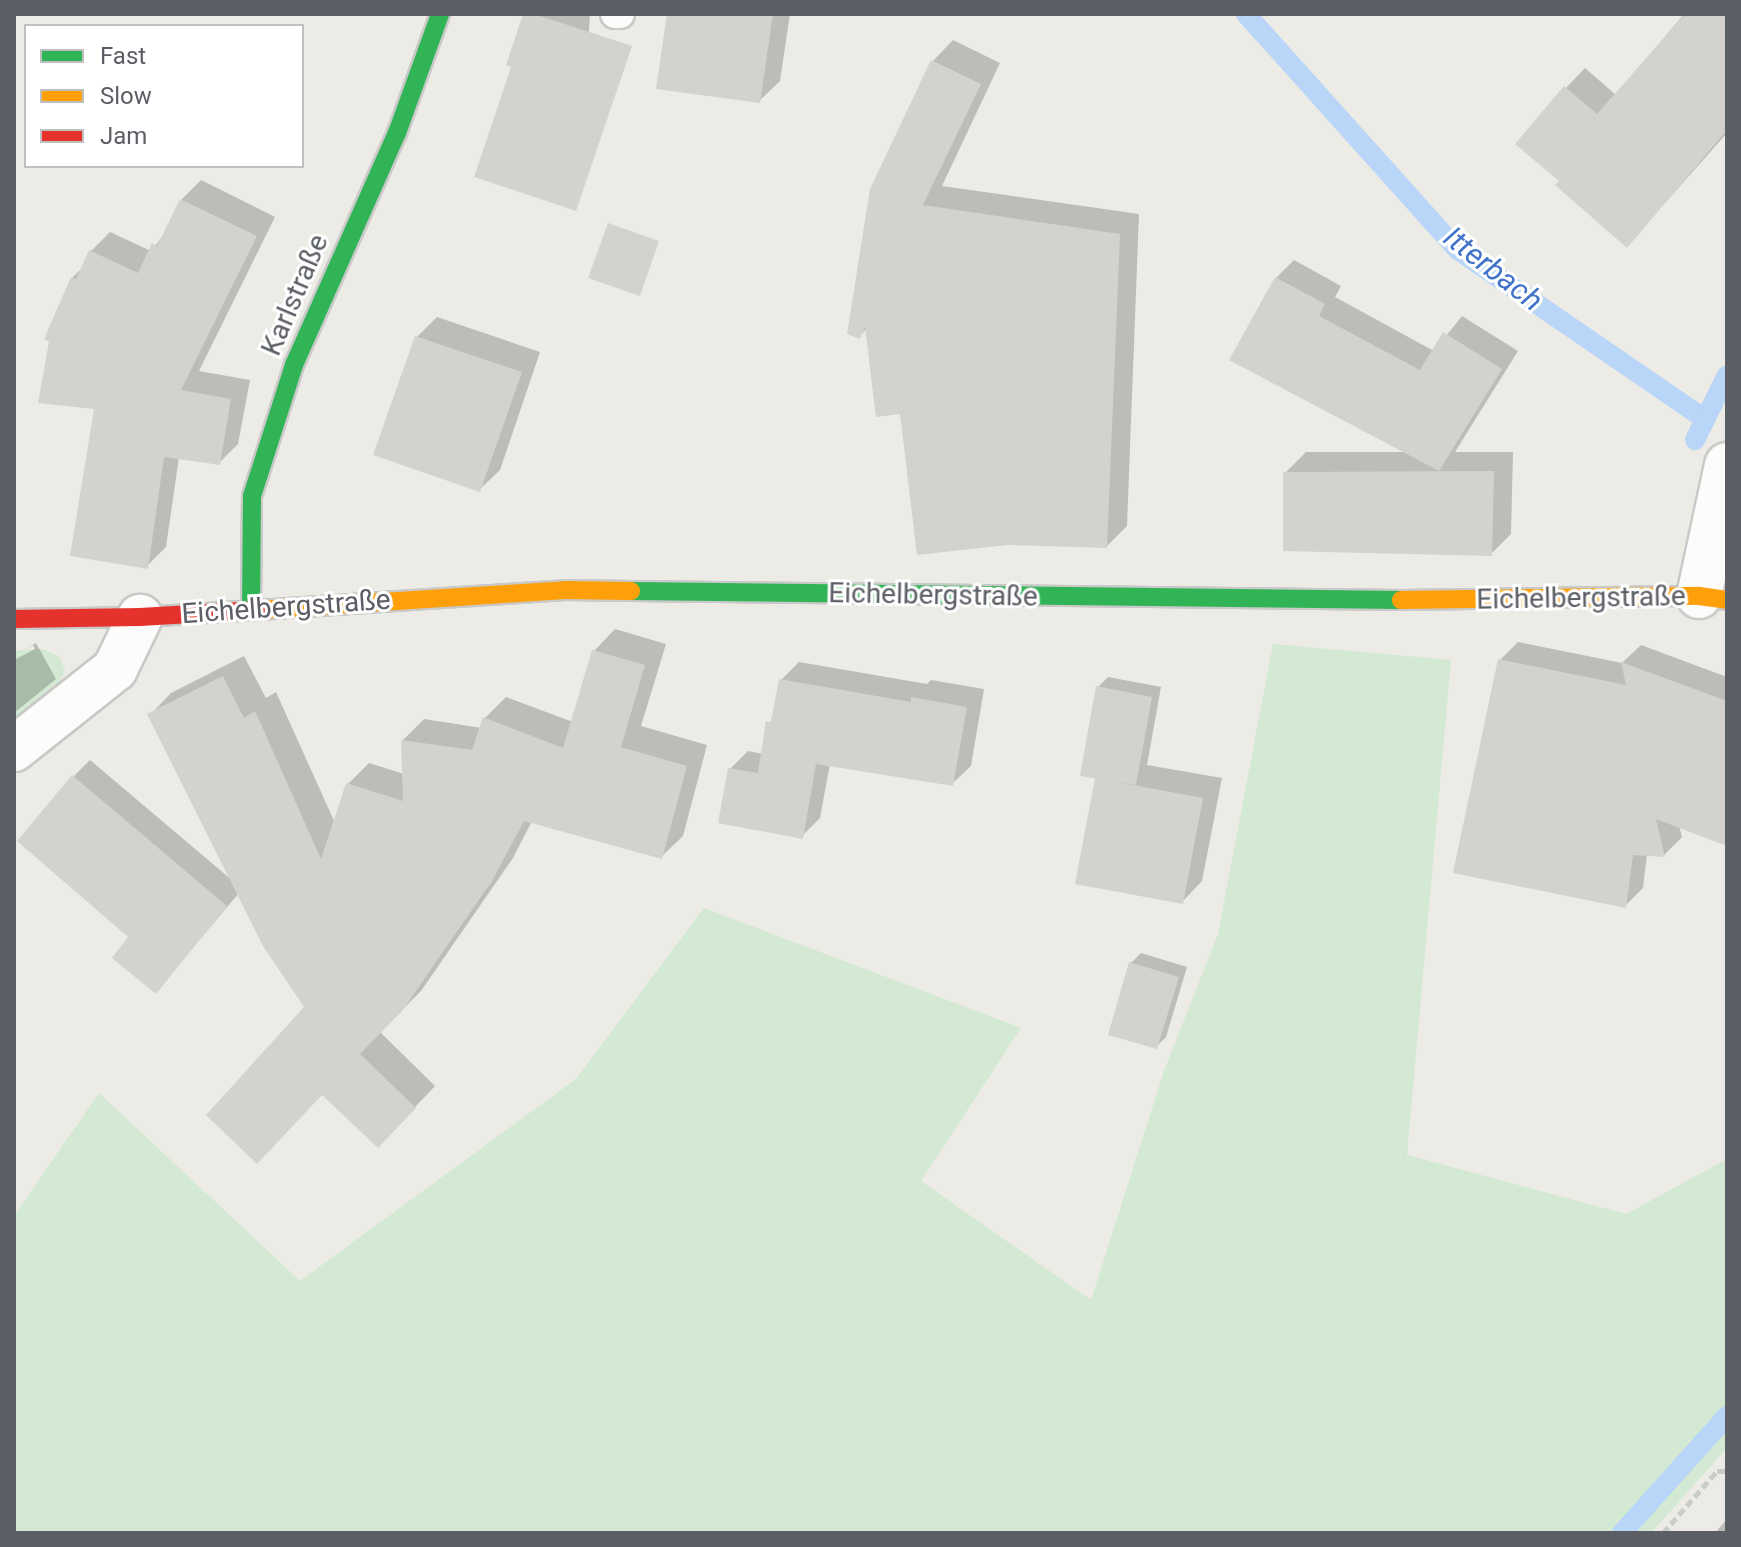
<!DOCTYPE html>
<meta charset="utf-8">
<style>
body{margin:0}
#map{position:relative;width:1741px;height:1547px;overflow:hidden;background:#ecebe6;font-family:Roboto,sans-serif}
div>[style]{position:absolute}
.green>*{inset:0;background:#d3e9d3}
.shadow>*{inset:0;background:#0003}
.stream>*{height:20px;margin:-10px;padding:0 10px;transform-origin:10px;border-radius:10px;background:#b9d5f8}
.building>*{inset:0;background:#d3d2cf}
.path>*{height:5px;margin-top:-2.5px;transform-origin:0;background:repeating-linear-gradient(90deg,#c8ccca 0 8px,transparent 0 12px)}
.roads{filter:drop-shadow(2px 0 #c8c9c8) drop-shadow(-2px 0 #c8c9c8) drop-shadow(0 2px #c8c9c8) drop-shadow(0 -2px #c8c9c8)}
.lane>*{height:28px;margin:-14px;padding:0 14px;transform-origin:14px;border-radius:14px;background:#fcfcfb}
.street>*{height:44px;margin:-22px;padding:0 22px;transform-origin:22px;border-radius:22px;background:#fcfcfb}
.fast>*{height:18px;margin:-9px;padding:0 9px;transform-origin:9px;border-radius:9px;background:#30b455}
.slow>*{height:18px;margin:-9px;padding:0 9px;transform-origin:9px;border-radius:9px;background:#ff9f0a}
.jam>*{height:18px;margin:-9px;padding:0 9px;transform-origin:9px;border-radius:9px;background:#e5322d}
span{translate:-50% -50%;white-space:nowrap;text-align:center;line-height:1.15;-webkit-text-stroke:6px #fff;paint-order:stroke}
.street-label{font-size:28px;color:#5b5e64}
.water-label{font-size:30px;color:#3f72c8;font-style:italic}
.frame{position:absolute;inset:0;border:16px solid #5b5e64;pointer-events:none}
.legend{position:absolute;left:24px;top:24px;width:280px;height:144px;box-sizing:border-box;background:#fff;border:2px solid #bdbfc1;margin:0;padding:10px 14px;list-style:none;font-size:24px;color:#5b5e64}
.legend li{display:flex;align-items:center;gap:16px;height:40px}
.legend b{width:40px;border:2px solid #bdbfc1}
</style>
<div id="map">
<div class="green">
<div style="clip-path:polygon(1273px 644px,1451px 660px,1407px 1155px,1626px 1214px,1727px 1159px,1727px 1448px,1651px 1533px,14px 1533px,14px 1216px,99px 1093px,300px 1281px,576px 1079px,704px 908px,1021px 1028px,921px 1181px,1091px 1300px,1164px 1071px,1218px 934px)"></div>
<div style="clip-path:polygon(43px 649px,60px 657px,65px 671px,54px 692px,14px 724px,14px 651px)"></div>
</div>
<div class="shadow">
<div style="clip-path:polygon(525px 14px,590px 14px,579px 184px,514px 66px)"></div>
<div style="clip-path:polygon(669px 14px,790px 14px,780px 81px,759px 101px)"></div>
<div style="clip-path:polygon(1684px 14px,1727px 14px,1727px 133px,1627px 246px,1562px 181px,1566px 88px,1585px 68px,1616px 95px)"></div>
<div style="clip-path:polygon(953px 40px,1000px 63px,942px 186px,1139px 214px,1127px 526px,1107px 546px,902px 412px,868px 328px,859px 336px,872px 189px,933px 61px)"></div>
<div style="clip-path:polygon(201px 180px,275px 217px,199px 371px,250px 380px,238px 444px,219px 463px,179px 457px,166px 547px,147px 566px,96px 408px,72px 278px,83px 267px,91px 251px,110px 232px,151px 251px,166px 232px,181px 200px)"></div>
<div style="clip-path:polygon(1294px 260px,1341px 286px,1335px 297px,1434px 351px,1462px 316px,1518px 351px,1455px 452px,1513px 452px,1511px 534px,1491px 554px,1285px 473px,1306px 452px,1407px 452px,1276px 278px)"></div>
<div style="clip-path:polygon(437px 317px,540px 352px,500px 470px,479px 490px,417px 337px)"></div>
<div style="clip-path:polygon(615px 629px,666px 644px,641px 726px,707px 745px,683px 836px,661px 857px,532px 821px,513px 858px,421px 991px,380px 1032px,435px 1086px,399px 1124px,306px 1007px,239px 893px,156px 991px,131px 937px,74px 776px,90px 760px,233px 881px,150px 715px,171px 693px,244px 656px,266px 698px,276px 692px,335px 823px,348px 784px,369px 763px,404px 774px,403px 740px,424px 719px,482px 728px,485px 718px,506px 697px,573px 722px,594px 651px)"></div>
<div style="clip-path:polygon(1518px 642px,1622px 663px,1641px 645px,1727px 677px,1727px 844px,1679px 825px,1682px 837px,1664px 855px,1647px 854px,1643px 888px,1625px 906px,1500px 660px)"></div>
<div style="clip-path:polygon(36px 643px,56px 679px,14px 713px,14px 660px,35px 649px,33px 645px,14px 655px)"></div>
<div style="clip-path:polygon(799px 662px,927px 684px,931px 680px,984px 689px,971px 766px,952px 784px,830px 764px,820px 818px,802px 836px,730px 769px,748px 751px,763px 754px,781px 680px)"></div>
<div style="clip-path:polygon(1108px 677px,1161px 687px,1147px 765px,1222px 778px,1202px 881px,1182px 902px,1099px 777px,1098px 687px)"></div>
<div style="clip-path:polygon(1141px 953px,1187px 967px,1166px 1037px,1156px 1047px,1131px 963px)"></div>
<div style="clip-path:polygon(1727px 1519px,1727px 1533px,1715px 1533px)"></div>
</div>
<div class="stream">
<div style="left:1246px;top:14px;width:317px;rotate:48.1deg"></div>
<div style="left:1458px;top:250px;width:299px;rotate:34.4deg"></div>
<div style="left:1695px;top:440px;width:72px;rotate:-63.8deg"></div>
<div style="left:1622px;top:1533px;width:157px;rotate:-48.1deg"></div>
</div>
<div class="building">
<div style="clip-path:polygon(523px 14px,534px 14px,632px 46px,576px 211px,474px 177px,511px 67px,506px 65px)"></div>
<div style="clip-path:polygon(667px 14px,773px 14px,760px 103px,656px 89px)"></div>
<div style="clip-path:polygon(1685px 14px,1727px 14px,1727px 130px,1627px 248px,1555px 185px,1559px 181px,1515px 144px,1564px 86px,1597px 114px)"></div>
<div style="clip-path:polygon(931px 60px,981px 84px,923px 205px,1120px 234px,1107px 548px,1008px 545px,917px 555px,900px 414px,876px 417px,865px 327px,860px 339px,847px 334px,870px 189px)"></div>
<div style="clip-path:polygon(180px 199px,257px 236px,181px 390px,231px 399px,220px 465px,164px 457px,148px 569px,70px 556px,94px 409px,38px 403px,49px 342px,44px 339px,71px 277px,76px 279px,89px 250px,138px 273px,152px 243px,157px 246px)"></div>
<div style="clip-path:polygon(608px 223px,659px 241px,640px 296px,588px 278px)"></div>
<div style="clip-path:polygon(1275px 277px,1325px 304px,1319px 316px,1420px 370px,1443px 332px,1502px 369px,1439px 471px,1229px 360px)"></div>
<div style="clip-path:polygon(415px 336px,522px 372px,480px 492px,373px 455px)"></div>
<div style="clip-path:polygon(1494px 471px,1492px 556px,1283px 551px,1283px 472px)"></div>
<div style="clip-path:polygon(592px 650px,645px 665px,621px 747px,687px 766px,662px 859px,524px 821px,492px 881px,402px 1011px,360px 1054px,416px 1108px,378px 1148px,322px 1095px,257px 1164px,206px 1115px,304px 1007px,263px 946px,147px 714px,223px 676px,244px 718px,255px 711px,321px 859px,346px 783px,403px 801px,401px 740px,472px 750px,483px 717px,563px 748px)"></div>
<div style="clip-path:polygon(1498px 659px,1626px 685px,1621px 662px,1727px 701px,1727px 846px,1656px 819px,1665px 857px,1633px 855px,1626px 908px,1453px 873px)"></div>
<div style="clip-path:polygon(779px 679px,911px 702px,911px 697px,967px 707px,953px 786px,816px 764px,803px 839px,718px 823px,728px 768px,758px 773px,766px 721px,771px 722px)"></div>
<div style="clip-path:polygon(1096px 686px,1152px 697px,1136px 785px,1080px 776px)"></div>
<div style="clip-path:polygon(72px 775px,227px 906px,156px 994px,112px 958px,128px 937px,17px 841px)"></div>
<div style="clip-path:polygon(1095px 778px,1203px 798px,1183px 904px,1075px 884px)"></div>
<div style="clip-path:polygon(1129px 962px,1179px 977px,1157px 1049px,1108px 1035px)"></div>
</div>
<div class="path">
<div style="left:1663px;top:1533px;width:82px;rotate:-48.9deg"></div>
<div style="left:1717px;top:1471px;width:10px"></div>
</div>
<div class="roads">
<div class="lane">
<div style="left:615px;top:14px;width:5px"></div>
</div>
<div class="street">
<div style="left:1699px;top:596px;width:134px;rotate:-77.9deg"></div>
<div style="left:14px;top:749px;width:129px;rotate:-38.4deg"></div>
<div style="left:115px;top:669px;width:58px;rotate:-64.3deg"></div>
</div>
<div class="fast">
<div style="left:631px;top:591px;width:770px;rotate:0.67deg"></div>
<div style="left:251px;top:609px;width:113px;rotate:-89.5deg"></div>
<div style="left:252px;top:496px;width:138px;rotate:-72.2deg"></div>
<div style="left:294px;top:365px;width:254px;rotate:-66.1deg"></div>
<div style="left:397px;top:133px;width:127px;rotate:-70.1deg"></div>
</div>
<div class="slow">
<div style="left:1401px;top:600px;width:298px;rotate:-0.8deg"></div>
<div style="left:1699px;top:596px;width:28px;rotate:8deg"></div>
<div style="left:258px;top:610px;width:308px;rotate:-3.7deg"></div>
<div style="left:565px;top:590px;width:66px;rotate:0.9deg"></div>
</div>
<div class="jam">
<div style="left:14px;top:619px;width:126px;rotate:-0.9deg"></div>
<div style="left:140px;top:617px;width:118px;rotate:-3.4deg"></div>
</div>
</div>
<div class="street-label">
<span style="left:295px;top:295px;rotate:-67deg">Karlstraße</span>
<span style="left:933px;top:595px;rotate:1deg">Eichelbergstraße</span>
<span style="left:1581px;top:598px;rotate:-1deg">Eichelbergstraße</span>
<span style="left:286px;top:607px;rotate:-4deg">Eichelbergstraße</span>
</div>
<div class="water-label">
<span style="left:1493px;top:269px;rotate:38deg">Itterbach</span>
</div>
<div class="frame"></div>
<ul class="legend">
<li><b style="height:10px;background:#30b455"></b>Fast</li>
<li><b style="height:10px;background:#ff9f0a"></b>Slow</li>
<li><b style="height:10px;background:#e5322d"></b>Jam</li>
</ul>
</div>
